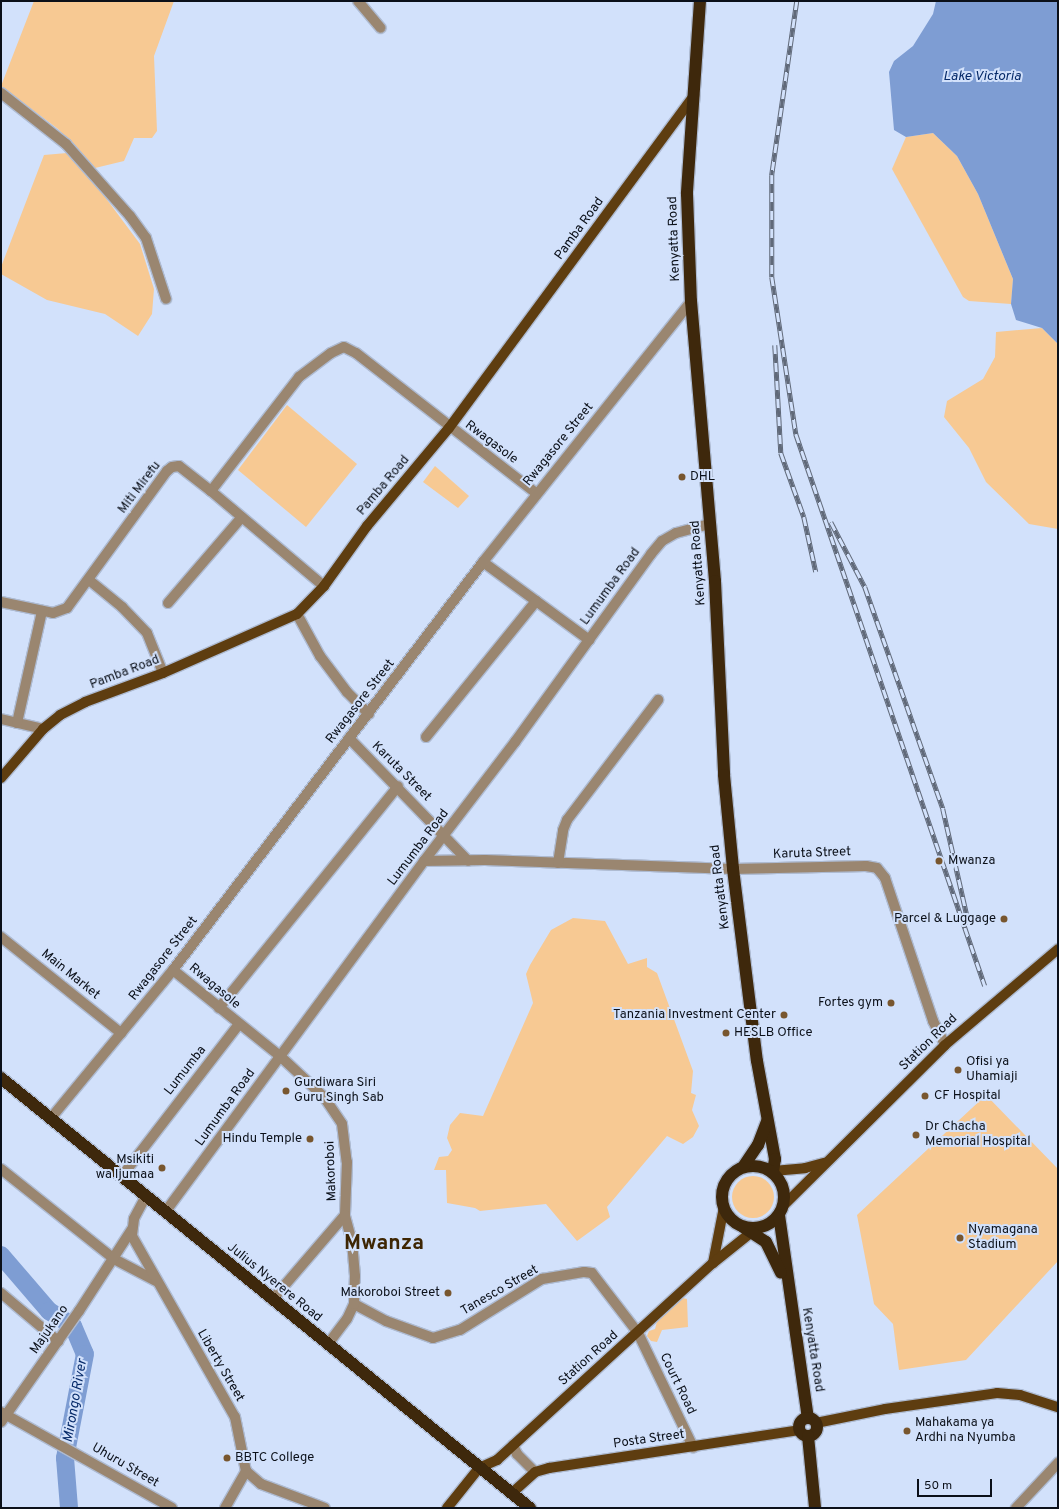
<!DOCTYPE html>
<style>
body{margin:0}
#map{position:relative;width:1059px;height:1509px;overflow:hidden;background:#d2e1fb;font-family:Overpass,sans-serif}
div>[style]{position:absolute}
.green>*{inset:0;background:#f7c993}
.round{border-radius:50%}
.water>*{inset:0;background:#7e9dd3}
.river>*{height:18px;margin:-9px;padding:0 9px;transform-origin:9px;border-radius:9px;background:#7e9dd3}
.roads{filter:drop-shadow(1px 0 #aebbd2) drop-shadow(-1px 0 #aebbd2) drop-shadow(0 1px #aebbd2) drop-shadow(0 -1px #aebbd2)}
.minor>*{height:10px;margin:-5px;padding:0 5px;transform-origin:5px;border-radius:5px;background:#9a8670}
.major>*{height:10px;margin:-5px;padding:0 5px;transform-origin:5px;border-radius:5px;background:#5e3d10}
.highway>*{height:12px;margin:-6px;padding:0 6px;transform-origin:6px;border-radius:6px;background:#3e280c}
.highway>.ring{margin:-6px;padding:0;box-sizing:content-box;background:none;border:12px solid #3e280c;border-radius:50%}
.rail>*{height:4.5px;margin-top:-2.25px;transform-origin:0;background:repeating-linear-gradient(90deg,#d2e1fb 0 9px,#606979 0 18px);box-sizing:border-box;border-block:1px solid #606979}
.dots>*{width:11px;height:11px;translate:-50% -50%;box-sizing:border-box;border:2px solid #d2e1fb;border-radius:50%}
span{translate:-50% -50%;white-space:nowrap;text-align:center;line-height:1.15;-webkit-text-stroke:4px #d2e1fb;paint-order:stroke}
.street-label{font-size:13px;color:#0b1019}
.poi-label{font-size:13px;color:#0b1019}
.left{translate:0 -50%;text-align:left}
.right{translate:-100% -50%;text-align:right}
.water-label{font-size:14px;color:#062a69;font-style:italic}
.town-label{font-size:21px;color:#3e2603;font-weight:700}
.frame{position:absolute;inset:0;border:2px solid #0b1019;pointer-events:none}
.scale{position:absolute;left:917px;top:1479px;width:75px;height:18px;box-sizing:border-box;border:2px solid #0b1019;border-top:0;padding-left:5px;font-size:12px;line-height:14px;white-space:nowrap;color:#0b1019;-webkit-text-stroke:3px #d2e1fb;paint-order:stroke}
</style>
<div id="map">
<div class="green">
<div style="clip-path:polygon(34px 1px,174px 1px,154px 56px,157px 131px,152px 138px,134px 138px,124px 161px,95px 168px,58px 129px,1px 86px)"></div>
<div style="clip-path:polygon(933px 133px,957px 156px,978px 194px,1013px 279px,1011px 304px,969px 301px,963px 297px,892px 169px,906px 137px)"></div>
<div style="clip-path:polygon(67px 153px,102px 193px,140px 244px,154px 289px,152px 314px,138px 336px,105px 314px,47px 300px,1px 274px,1px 267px,44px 155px)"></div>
<div style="clip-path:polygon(1042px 328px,1058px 344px,1058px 529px,1029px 524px,986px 482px,969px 448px,944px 417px,947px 401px,983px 379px,995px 357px,996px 332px)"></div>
<div style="clip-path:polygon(287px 405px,357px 464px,306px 527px,238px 470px)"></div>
<div style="clip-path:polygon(435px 466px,469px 496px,458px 508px,423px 482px)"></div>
<div style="clip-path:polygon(573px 918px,605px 921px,628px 964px,647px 958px,647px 967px,657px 973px,693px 1071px,691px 1093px,696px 1095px,692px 1110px,699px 1126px,693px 1137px,683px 1144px,667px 1136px,607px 1207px,610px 1217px,577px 1241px,546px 1204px,480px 1211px,475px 1208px,447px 1203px,446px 1170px,434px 1170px,439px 1157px,448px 1156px,452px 1150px,447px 1138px,450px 1125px,460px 1113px,483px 1116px,533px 1003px,526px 974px,530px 965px,551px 930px)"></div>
<div style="clip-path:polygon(986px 1095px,1058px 1169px,1058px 1261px,966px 1360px,899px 1370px,893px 1324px,874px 1304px,857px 1215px)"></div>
<div class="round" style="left:732px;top:1176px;width:42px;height:42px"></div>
<div style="clip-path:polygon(683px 1298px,687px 1299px,688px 1327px,662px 1330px,657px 1342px,651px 1341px,647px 1336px,649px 1331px,655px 1329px,659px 1314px,677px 1299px)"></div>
</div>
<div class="water">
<div style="clip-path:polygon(936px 1px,1058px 1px,1058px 344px,1042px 328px,1016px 320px,1011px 304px,1013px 279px,978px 194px,957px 156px,933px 133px,906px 137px,894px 130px,889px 72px,894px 61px,913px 46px,933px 14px)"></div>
</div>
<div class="river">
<div style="left:1px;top:1255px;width:74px;rotate:49.4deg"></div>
<div style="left:49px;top:1311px;width:28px;rotate:32deg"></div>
<div style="left:73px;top:1326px;width:30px;rotate:67deg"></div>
<div style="left:85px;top:1354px;width:106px;rotate:100.9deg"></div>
<div style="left:65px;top:1458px;width:50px;rotate:85.4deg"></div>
</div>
<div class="roads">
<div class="minor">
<div style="left:358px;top:1px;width:35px;rotate:50deg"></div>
<div style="left:1px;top:93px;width:83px;rotate:38.1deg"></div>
<div style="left:66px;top:144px;width:96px;rotate:48.4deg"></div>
<div style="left:130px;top:216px;width:27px;rotate:54deg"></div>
<div style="left:146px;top:238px;width:64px;rotate:71.8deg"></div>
<div style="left:211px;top:491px;width:144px;rotate:-52.3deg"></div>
<div style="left:299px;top:377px;width:40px;rotate:-37deg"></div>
<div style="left:331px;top:353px;width:14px;rotate:-25deg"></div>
<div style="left:344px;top:347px;width:13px;rotate:27deg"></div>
<div style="left:356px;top:353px;width:229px;rotate:37.9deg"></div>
<div style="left:483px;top:562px;width:132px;rotate:36.3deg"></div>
<div style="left:89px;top:580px;width:43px;rotate:39.3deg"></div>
<div style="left:122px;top:607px;width:36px;rotate:46deg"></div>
<div style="left:147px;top:633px;width:43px;rotate:68.2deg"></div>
<div style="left:1px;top:602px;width:53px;rotate:11.9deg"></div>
<div style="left:53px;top:613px;width:15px;rotate:-20deg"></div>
<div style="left:67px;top:608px;width:170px;rotate:-53.9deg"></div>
<div style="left:167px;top:471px;width:6px;rotate:-39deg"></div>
<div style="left:172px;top:467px;width:7px;rotate:-8deg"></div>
<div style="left:179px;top:466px;width:41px;rotate:38deg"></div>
<div style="left:211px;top:491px;width:148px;rotate:40.1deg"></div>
<div style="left:168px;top:603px;width:113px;rotate:-49.3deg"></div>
<div style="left:297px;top:614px;width:48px;rotate:61.3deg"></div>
<div style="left:320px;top:656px;width:45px;rotate:53.1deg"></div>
<div style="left:347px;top:692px;width:31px;rotate:45deg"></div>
<div style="left:1px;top:719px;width:43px;rotate:13.4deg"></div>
<div style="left:17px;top:723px;width:115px;rotate:-77.4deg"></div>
<div style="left:426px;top:737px;width:175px;rotate:-51deg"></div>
<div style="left:349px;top:738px;width:171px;rotate:45.9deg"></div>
<div style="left:424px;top:861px;width:61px;rotate:-0.9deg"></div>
<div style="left:485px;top:860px;width:248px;rotate:2.1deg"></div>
<div style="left:733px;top:869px;width:133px;rotate:-1.3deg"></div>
<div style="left:866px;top:866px;width:11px;rotate:10deg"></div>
<div style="left:877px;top:868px;width:13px;rotate:51deg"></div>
<div style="left:885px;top:878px;width:151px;rotate:71.4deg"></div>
<div style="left:933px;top:1021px;width:27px;rotate:63deg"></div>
<div style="left:558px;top:863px;width:33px;rotate:-81deg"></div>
<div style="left:563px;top:830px;width:11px;rotate:-68deg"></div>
<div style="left:567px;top:820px;width:151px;rotate:-52.8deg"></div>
<div style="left:1px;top:937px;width:154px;rotate:38.7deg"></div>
<div style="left:173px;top:970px;width:137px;rotate:38.8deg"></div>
<div style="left:280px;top:1056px;width:60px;rotate:43deg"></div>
<div style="left:324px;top:1097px;width:32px;rotate:56deg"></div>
<div style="left:342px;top:1124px;width:38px;rotate:83deg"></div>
<div style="left:347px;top:1162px;width:53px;rotate:92.2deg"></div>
<div style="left:345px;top:1215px;width:112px;rotate:130.7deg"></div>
<div style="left:219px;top:1008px;width:285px;rotate:-51.1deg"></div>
<div style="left:51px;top:1118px;width:192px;rotate:-50.5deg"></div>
<div style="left:173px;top:970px;width:512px;rotate:-52.77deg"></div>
<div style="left:483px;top:562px;width:334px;rotate:-51.4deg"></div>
<div style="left:1px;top:1169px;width:144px;rotate:38.5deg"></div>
<div style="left:114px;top:1259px;width:47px;rotate:27.6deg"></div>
<div style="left:122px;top:1176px;width:192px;rotate:-52.4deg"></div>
<div style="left:146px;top:1196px;width:26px;rotate:118deg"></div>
<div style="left:134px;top:1219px;width:17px;rotate:97deg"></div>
<div style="left:132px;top:1236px;width:208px;rotate:60.4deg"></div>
<div style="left:235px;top:1417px;width:55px;rotate:78.5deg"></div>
<div style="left:166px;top:1211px;width:435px;rotate:-53.6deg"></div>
<div style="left:424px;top:861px;width:150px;rotate:-52.6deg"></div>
<div style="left:515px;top:742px;width:232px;rotate:-54.1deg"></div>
<div style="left:651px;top:554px;width:17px;rotate:-50deg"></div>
<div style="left:662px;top:541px;width:16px;rotate:-30deg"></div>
<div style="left:676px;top:533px;width:35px;rotate:-15deg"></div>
<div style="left:1px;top:1293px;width:75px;rotate:40.1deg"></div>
<div style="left:354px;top:1304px;width:36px;rotate:28deg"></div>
<div style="left:386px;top:1321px;width:50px;rotate:19.9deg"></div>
<div style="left:433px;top:1338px;width:28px;rotate:-17deg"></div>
<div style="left:460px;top:1330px;width:97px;rotate:-31.9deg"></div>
<div style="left:542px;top:1279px;width:43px;rotate:-9.5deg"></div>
<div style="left:584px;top:1272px;width:8px;rotate:7deg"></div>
<div style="left:592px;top:1273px;width:76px;rotate:52.5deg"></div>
<div style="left:638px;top:1333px;width:127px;rotate:64.2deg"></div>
<div style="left:328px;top:1344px;width:31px;rotate:-53deg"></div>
<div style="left:347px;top:1319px;width:17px;rotate:-65deg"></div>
<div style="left:354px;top:1304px;width:28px;rotate:-88deg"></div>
<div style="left:355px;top:1276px;width:34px;rotate:-95deg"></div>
<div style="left:352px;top:1242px;width:28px;rotate:-105deg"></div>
<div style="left:1px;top:1412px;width:196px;rotate:29.3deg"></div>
<div style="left:1px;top:1422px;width:136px;rotate:-54.9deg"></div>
<div style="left:79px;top:1311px;width:98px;rotate:-57.1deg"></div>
<div style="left:513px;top:1445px;width:10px;rotate:66deg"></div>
<div style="left:517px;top:1454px;width:25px;rotate:45deg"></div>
<div style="left:246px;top:1471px;width:20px;rotate:41deg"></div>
<div style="left:261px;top:1484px;width:68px;rotate:20.6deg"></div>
<div style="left:225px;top:1508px;width:43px;rotate:-60.4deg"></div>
<div style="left:1016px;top:1508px;width:62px;rotate:-47deg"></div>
</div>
<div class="major">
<div style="left:1px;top:778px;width:65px;rotate:-49.4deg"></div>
<div style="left:43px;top:729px;width:22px;rotate:-39deg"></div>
<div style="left:60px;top:715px;width:28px;rotate:-27deg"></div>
<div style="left:85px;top:702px;width:83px;rotate:-20.4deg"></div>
<div style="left:163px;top:673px;width:146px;rotate:-23.8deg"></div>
<div style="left:297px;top:614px;width:39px;rotate:-46deg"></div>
<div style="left:324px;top:586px;width:74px;rotate:-54.4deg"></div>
<div style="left:367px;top:526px;width:128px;rotate:-50.1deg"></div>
<div style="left:449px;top:428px;width:413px;rotate:-53.6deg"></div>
<div style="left:773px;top:1171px;width:32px;rotate:-5deg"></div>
<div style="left:805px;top:1168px;width:20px;rotate:-15deg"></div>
<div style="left:783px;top:1206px;width:228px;rotate:-44.8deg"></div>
<div style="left:945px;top:1045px;width:148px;rotate:-40.3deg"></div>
<div style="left:713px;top:1263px;width:57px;rotate:-78.9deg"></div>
<div style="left:816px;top:1423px;width:70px;rotate:-11.5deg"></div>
<div style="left:885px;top:1409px;width:113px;rotate:-8.1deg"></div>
<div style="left:997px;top:1393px;width:23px;rotate:5deg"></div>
<div style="left:1020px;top:1395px;width:40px;rotate:18deg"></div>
<div style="left:512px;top:1493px;width:31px;rotate:-42deg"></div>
<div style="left:535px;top:1472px;width:15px;rotate:-16deg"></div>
<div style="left:549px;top:1468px;width:253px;rotate:-8.6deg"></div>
<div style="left:447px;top:1508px;width:51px;rotate:-51.3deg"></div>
<div style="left:479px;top:1468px;width:20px;rotate:-24deg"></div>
<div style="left:497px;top:1460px;width:292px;rotate:-42.4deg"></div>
<div style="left:713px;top:1263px;width:58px;rotate:-38.7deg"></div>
</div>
<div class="highway">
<div style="left:700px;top:1px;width:193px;rotate:93.9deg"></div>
<div style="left:687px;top:194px;width:107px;rotate:87.9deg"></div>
<div style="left:691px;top:301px;width:281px;rotate:85.1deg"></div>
<div style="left:715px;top:581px;width:194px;rotate:87.3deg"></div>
<div style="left:724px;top:775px;width:94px;rotate:84.5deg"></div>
<div style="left:733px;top:869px;width:193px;rotate:82.9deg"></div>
<div style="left:757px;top:1061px;width:100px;rotate:79.6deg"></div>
<div style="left:775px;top:1159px;width:12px;rotate:99deg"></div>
<div style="left:1px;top:1078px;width:682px;rotate:39.11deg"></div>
<div class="ring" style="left:722px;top:1166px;width:50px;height:50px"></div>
<div style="left:743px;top:1167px;width:27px;rotate:-56deg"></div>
<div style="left:758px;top:1145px;width:26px;rotate:-69deg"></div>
<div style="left:779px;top:1215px;width:205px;rotate:81.9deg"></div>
<div style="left:743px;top:1227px;width:27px;rotate:33deg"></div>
<div style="left:766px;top:1242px;width:34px;rotate:64deg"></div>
<div class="ring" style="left:799px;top:1418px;width:6px;height:6px"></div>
<div style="left:808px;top:1436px;width:72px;rotate:84.4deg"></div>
</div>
</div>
<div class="rail">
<div style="left:797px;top:1px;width:176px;rotate:98.2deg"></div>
<div style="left:772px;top:175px;width:102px;rotate:90deg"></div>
<div style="left:772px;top:277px;width:159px;rotate:81.3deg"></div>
<div style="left:796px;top:434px;width:583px;rotate:71.1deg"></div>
<div style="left:775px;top:345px;width:108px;rotate:86.8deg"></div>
<div style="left:781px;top:453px;width:68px;rotate:70.2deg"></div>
<div style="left:804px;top:517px;width:56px;rotate:77.7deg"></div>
<div style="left:831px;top:522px;width:73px;rotate:62.4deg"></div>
<div style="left:865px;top:587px;width:235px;rotate:70.6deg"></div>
<div style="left:943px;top:809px;width:118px;rotate:77.3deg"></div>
</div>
<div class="dots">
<div style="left:682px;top:477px;background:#78562e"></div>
<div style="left:939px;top:861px;background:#78562e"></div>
<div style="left:1004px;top:919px;background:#78562e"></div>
<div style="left:891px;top:1003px;background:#78562e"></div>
<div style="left:784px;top:1015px;background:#78562e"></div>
<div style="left:726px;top:1033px;background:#78562e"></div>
<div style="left:958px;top:1070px;background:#78562e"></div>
<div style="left:286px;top:1091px;background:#78562e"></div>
<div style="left:925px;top:1096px;background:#78562e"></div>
<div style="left:916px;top:1135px;background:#78562e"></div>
<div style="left:310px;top:1139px;background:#78562e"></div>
<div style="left:162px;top:1168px;background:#78562e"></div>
<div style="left:960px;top:1238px;background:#78562e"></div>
<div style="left:448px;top:1293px;background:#78562e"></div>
<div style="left:907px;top:1431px;background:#78562e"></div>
<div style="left:227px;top:1458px;background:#78562e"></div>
</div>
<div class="street-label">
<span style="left:580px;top:229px;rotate:-54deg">Pamba Road</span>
<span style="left:675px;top:239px;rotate:-92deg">Kenyatta Road</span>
<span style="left:491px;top:443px;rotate:37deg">Rwagasole</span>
<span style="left:559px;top:445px;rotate:-51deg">Rwagasore Street</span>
<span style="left:384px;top:486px;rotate:-50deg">Pamba Road</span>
<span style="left:140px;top:488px;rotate:-53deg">Miti Mirefu</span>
<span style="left:699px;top:563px;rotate:-94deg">Kenyatta Road</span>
<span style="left:611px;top:587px;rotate:-54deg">Lumumba Road</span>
<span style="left:125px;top:673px;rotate:-21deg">Pamba Road</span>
<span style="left:361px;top:702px;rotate:-52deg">Rwagasore Street</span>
<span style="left:401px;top:772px;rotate:45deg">Karuta Street</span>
<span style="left:419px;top:848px;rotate:-53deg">Lumumba Road</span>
<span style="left:812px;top:854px;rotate:-2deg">Karuta Street</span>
<span style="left:721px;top:887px;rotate:-97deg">Kenyatta Road</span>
<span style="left:164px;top:959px;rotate:-52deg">Rwagasore Street</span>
<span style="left:70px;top:975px;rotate:39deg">Main Market</span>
<span style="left:214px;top:987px;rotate:40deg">Rwagasole</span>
<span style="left:929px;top:1043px;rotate:-44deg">Station Road</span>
<span style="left:186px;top:1071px;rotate:-52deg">Lumumba</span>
<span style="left:226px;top:1108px;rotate:-54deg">Lumumba Road</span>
<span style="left:332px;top:1171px;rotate:-92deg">Makoroboi</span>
<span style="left:274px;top:1283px;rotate:39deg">Julius Nyerere Road</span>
<span style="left:500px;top:1291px;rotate:-30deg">Tanesco Street</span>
<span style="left:50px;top:1330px;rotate:-55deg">Majukano</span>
<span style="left:812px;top:1350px;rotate:81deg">Kenyatta Road</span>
<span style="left:589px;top:1359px;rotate:-42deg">Station Road</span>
<span style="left:220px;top:1366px;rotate:60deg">Liberty Street</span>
<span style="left:677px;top:1384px;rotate:64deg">Court Road</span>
<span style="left:649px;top:1440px;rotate:-8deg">Posta Street</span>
<span style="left:125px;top:1466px;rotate:30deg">Uhuru Street</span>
</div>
<div class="poi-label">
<span class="left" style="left:690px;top:477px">DHL</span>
<span class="left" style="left:948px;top:861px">Mwanza</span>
<span class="right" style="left:996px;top:919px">Parcel &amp; Luggage</span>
<span class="right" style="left:883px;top:1003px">Fortes gym</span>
<span class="right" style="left:776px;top:1015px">Tanzania Investment Center</span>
<span class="left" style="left:734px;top:1033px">HESLB Office</span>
<span class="left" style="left:966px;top:1070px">Ofisi ya<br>Uhamiaji</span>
<span class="left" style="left:294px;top:1091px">Gurdiwara Siri<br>Guru Singh Sab</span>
<span class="left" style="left:934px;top:1096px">CF Hospital</span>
<span class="left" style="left:925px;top:1135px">Dr Chacha<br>Memorial Hospital</span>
<span class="right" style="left:302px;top:1139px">Hindu Temple</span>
<span class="right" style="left:154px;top:1168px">Msikiti<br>wa Ijumaa</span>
<span class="left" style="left:968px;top:1238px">Nyamagana<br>Stadium</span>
<span class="right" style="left:440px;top:1293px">Makoroboi Street</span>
<span class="left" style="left:915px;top:1431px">Mahakama ya<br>Ardhi na Nyumba</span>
<span class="left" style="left:235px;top:1458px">BBTC College</span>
</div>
<div class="water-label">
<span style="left:982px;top:77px">Lake Victoria</span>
<span style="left:76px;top:1401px;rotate:-80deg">Mirongo River</span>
</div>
<div class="town-label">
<span style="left:384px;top:1244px">Mwanza</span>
</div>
<div class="frame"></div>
<div class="scale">50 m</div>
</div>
